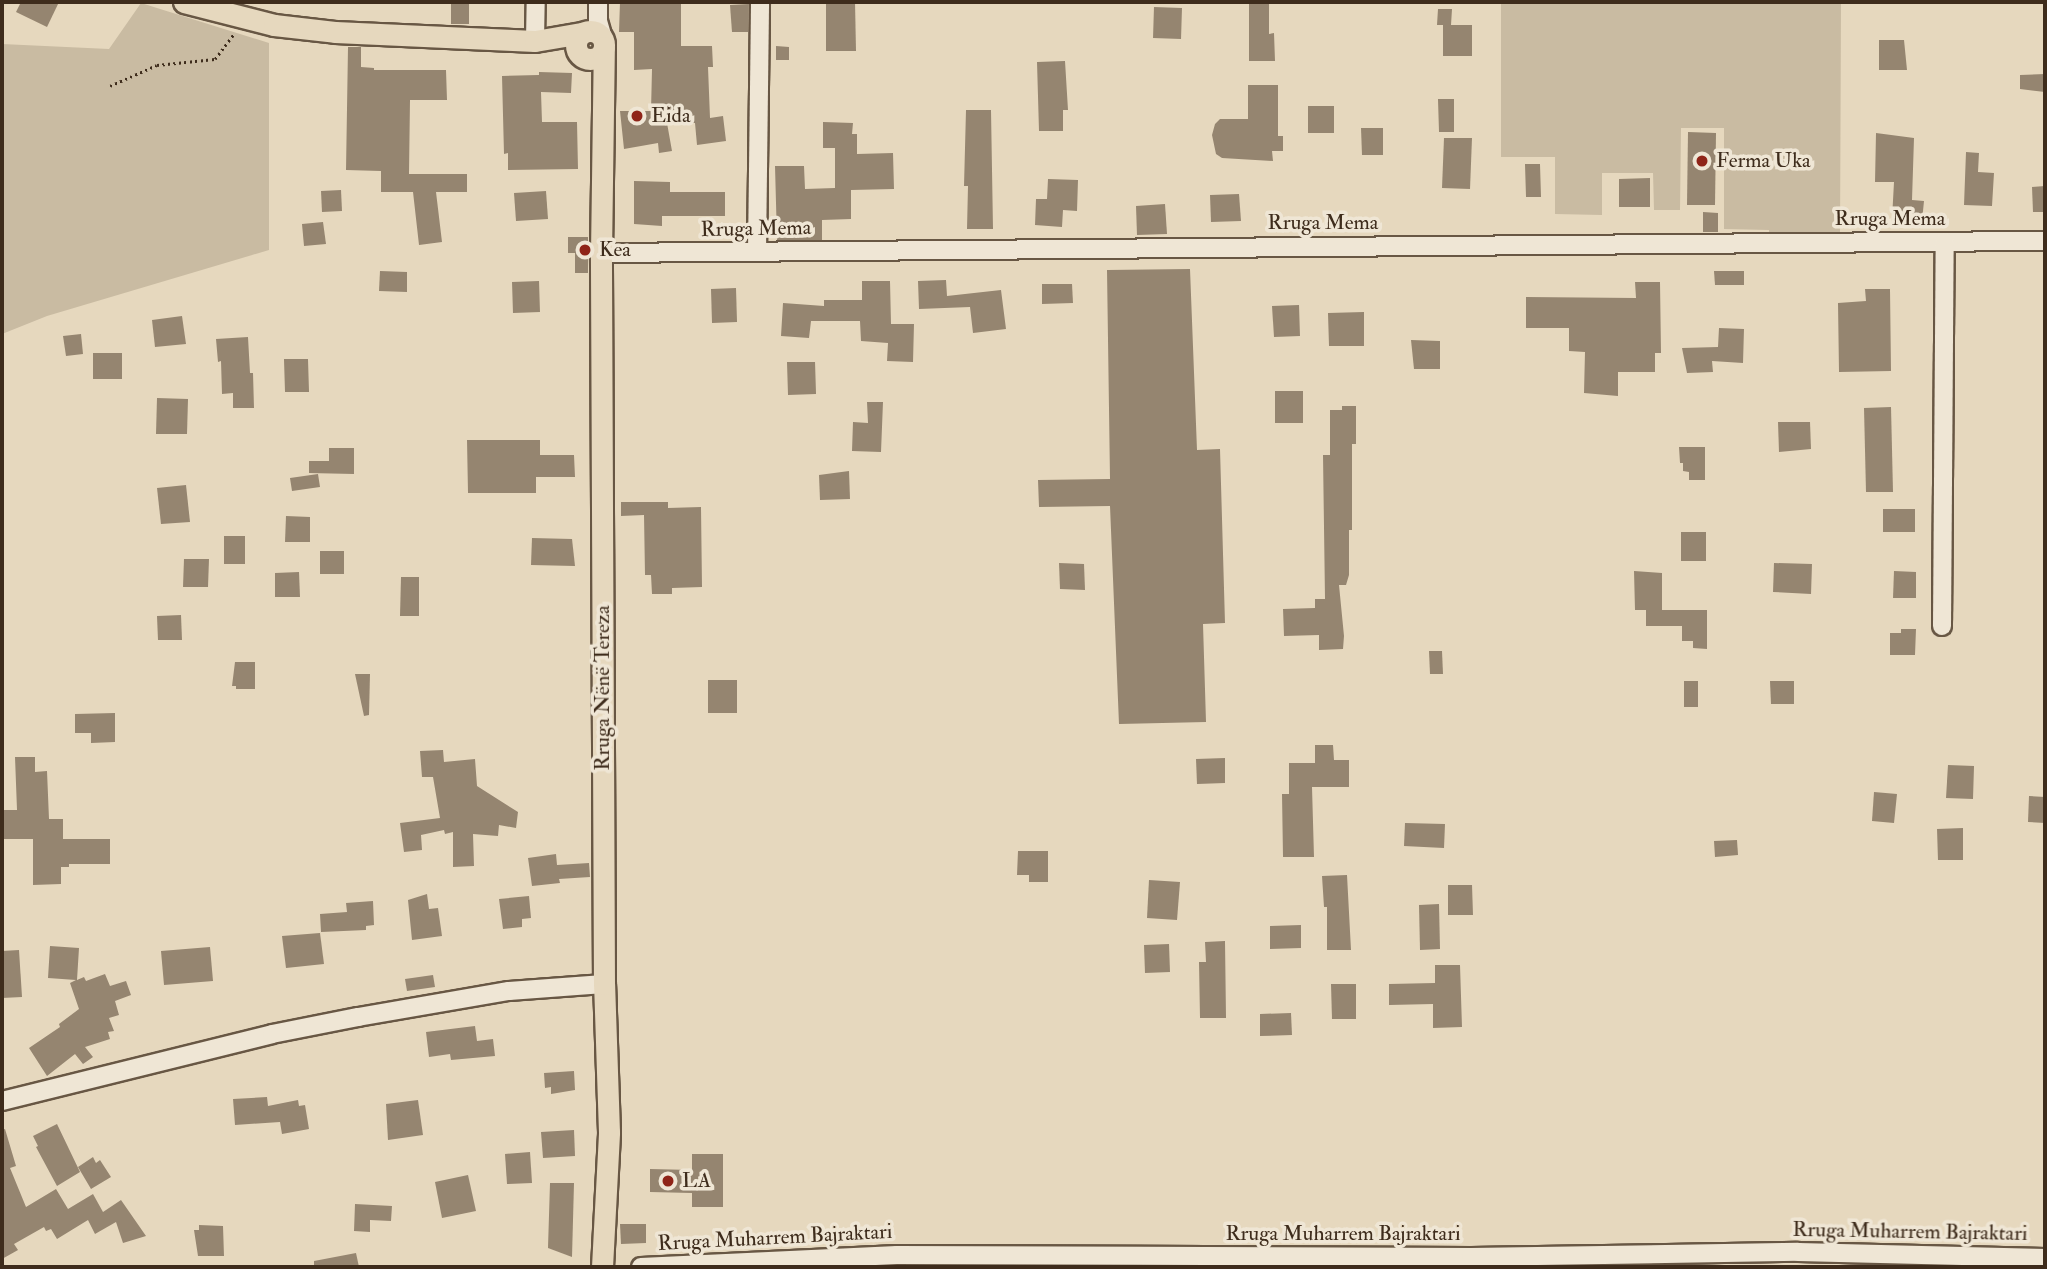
<!DOCTYPE html>
<meta charset="utf-8">
<style>
body{margin:0}
#map{position:relative;width:2047px;height:1269px;overflow:hidden;background:#e6d8be;font-family:"IM FELL Double Pica",serif}
div>[style]{position:absolute}
.green>*{inset:0;background:#c9bba2}
.building>*{inset:0;background:#958570}
.path>*{height:2.5px;margin-top:-1.25px;transform-origin:0;background:repeating-linear-gradient(90deg,#3e2c1c 0 2px,transparent 0 5.5px)}
.roads{filter:drop-shadow(2px 0 #685744) drop-shadow(-2px 0 #685744) drop-shadow(0 2px #685744) drop-shadow(0 -2px #685744)}
.minor>*{height:18px;margin:-9px;padding:0 9px;transform-origin:9px;border-radius:9px;background:#efe6d5}
.major>*{height:21px;margin:-10.5px;padding:0 10.5px;transform-origin:10.5px;border-radius:10.5px;background:#e6d8be}
.major>.ring{margin:-10.5px;padding:0;box-sizing:content-box;background:none;border:21px solid #e6d8be;border-radius:50%}
.dots>*{width:19px;height:19px;translate:-50% -50%;box-sizing:border-box;border:4px solid #efe6d5;border-radius:50%}
span{translate:-50% -50%;white-space:nowrap;text-align:center;line-height:1.15;-webkit-text-stroke:7px #efe6d5;paint-order:stroke}
.poi-label{font-size:21px;color:#3e2c1c}
.left{translate:0 -50%;text-align:left}
.street-label{font-size:21px;color:#3e2c1c}
.frame{position:absolute;inset:0;border:4px solid #3e2c1c;pointer-events:none}
</style>
<div id="map">
<div class="green">
<div style="clip-path:polygon(1501px 2px,1841px 2px,1840px 238px,1769px 237px,1769px 230px,1724px 229px,1724px 128px,1681px 128px,1680px 210px,1654px 210px,1653px 173px,1602px 173px,1602px 215px,1555px 214px,1555px 157px,1501px 157px)"></div>
<div style="clip-path:polygon(141px 3px,269px 43px,269px 250px,47px 316px,2px 334px,2px 44px,109px 49px)"></div>
</div>
<div class="building">
<div style="clip-path:polygon(21px 2px,59px 2px,47px 27px,16px 12px)"></div>
<div style="clip-path:polygon(451px 2px,469px 2px,469px 24px,451px 24px)"></div>
<div style="clip-path:polygon(620px 2px,681px 2px,681px 46px,712px 46px,713px 67px,708px 67px,710px 118px,723px 116px,726px 141px,697px 145px,695px 123px,667px 123px,672px 151px,659px 153px,658px 143px,624px 149px,620px 111px,651px 111px,652px 69px,634px 70px,634px 32px,619px 32px)"></div>
<div style="clip-path:polygon(826px 2px,855px 2px,856px 51px,826px 51px)"></div>
<div style="clip-path:polygon(1249px 2px,1269px 2px,1269px 34px,1274px 33px,1275px 61px,1249px 61px)"></div>
<div style="clip-path:polygon(749px 4px,748px 32px,732px 32px,730px 5px)"></div>
<div style="clip-path:polygon(1154px 7px,1182px 8px,1181px 39px,1153px 38px)"></div>
<div style="clip-path:polygon(1438px 9px,1452px 9px,1451px 25px,1437px 25px)"></div>
<div style="clip-path:polygon(1443px 25px,1472px 25px,1472px 56px,1443px 56px)"></div>
<div style="clip-path:polygon(1879px 40px,1904px 40px,1907px 70px,1879px 70px)"></div>
<div style="clip-path:polygon(776px 46px,789px 47px,789px 60px,776px 60px)"></div>
<div style="clip-path:polygon(348px 47px,361px 47px,361px 67px,374px 68px,374px 70px,446px 70px,447px 100px,410px 100px,409px 174px,467px 174px,467px 192px,436px 192px,442px 242px,419px 245px,413px 192px,381px 192px,381px 171px,346px 170px)"></div>
<div style="clip-path:polygon(1065px 61px,1068px 110px,1063px 110px,1063px 131px,1039px 131px,1037px 62px)"></div>
<div style="clip-path:polygon(539px 72px,572px 73px,571px 93px,541px 92px,542px 122px,577px 122px,578px 169px,508px 170px,508px 153px,504px 154px,502px 76px,539px 75px)"></div>
<div style="clip-path:polygon(2045px 74px,2045px 92px,2020px 89px,2020px 75px)"></div>
<div style="clip-path:polygon(1248px 85px,1278px 85px,1278px 136px,1283px 136px,1283px 151px,1272px 151px,1273px 161px,1222px 158px,1216px 154px,1212px 135px,1215px 124px,1220px 119px,1248px 119px)"></div>
<div style="clip-path:polygon(1438px 99px,1454px 99px,1454px 132px,1439px 132px)"></div>
<div style="clip-path:polygon(1308px 106px,1334px 106px,1334px 133px,1308px 133px)"></div>
<div style="clip-path:polygon(966px 110px,991px 110px,993px 229px,967px 229px,968px 186px,964px 186px)"></div>
<div style="clip-path:polygon(823px 122px,853px 123px,852px 134px,857px 134px,857px 154px,893px 153px,894px 189px,851px 190px,851px 219px,822px 220px,822px 240px,777px 240px,775px 166px,804px 166px,805px 189px,835px 188px,835px 148px,823px 148px)"></div>
<div style="clip-path:polygon(1361px 128px,1383px 128px,1383px 155px,1362px 155px)"></div>
<div style="clip-path:polygon(1688px 132px,1716px 133px,1715px 205px,1687px 205px)"></div>
<div style="clip-path:polygon(1876px 133px,1914px 138px,1912px 200px,1924px 201px,1922px 221px,1892px 219px,1894px 182px,1875px 182px)"></div>
<div style="clip-path:polygon(1444px 138px,1472px 138px,1470px 189px,1442px 188px)"></div>
<div style="clip-path:polygon(1966px 152px,1979px 153px,1978px 172px,1994px 173px,1992px 206px,1964px 205px)"></div>
<div style="clip-path:polygon(1525px 164px,1540px 164px,1541px 197px,1526px 197px)"></div>
<div style="clip-path:polygon(1650px 178px,1650px 207px,1619px 207px,1619px 179px)"></div>
<div style="clip-path:polygon(1048px 179px,1078px 180px,1077px 211px,1063px 210px,1062px 227px,1035px 225px,1036px 199px,1047px 199px)"></div>
<div style="clip-path:polygon(634px 181px,670px 182px,670px 192px,725px 192px,725px 216px,662px 216px,662px 226px,634px 224px)"></div>
<div style="clip-path:polygon(2045px 186px,2045px 212px,2033px 212px,2032px 187px)"></div>
<div style="clip-path:polygon(341px 190px,342px 211px,322px 212px,321px 191px)"></div>
<div style="clip-path:polygon(546px 191px,548px 219px,516px 221px,514px 193px)"></div>
<div style="clip-path:polygon(1239px 194px,1241px 221px,1211px 222px,1210px 195px)"></div>
<div style="clip-path:polygon(1165px 204px,1167px 234px,1137px 235px,1136px 206px)"></div>
<div style="clip-path:polygon(1703px 212px,1718px 213px,1718px 232px,1703px 232px)"></div>
<div style="clip-path:polygon(323px 222px,326px 244px,304px 246px,302px 224px)"></div>
<div style="clip-path:polygon(568px 237px,588px 237px,588px 273px,575px 273px,575px 253px,568px 253px)"></div>
<div style="clip-path:polygon(1190px 269px,1197px 450px,1220px 449px,1225px 623px,1203px 624px,1206px 722px,1119px 724px,1110px 506px,1039px 507px,1038px 480px,1110px 479px,1107px 270px)"></div>
<div style="clip-path:polygon(380px 271px,407px 272px,407px 292px,379px 291px)"></div>
<div style="clip-path:polygon(1714px 271px,1744px 271px,1744px 285px,1715px 285px)"></div>
<div style="clip-path:polygon(946px 280px,947px 296px,1001px 290px,1006px 329px,973px 333px,970px 307px,919px 309px,918px 281px)"></div>
<div style="clip-path:polygon(539px 281px,540px 312px,513px 313px,512px 282px)"></div>
<div style="clip-path:polygon(862px 281px,890px 281px,891px 324px,914px 324px,913px 362px,887px 361px,888px 343px,861px 341px,860px 321px,811px 321px,809px 338px,781px 336px,783px 303px,824px 306px,824px 300px,862px 300px)"></div>
<div style="clip-path:polygon(1635px 282px,1660px 282px,1661px 353px,1655px 353px,1655px 372px,1618px 372px,1618px 396px,1584px 393px,1585px 352px,1569px 351px,1569px 328px,1526px 328px,1526px 297px,1636px 298px)"></div>
<div style="clip-path:polygon(1042px 284px,1072px 284px,1073px 303px,1042px 304px)"></div>
<div style="clip-path:polygon(736px 288px,737px 322px,712px 323px,711px 289px)"></div>
<div style="clip-path:polygon(1865px 289px,1890px 289px,1891px 371px,1839px 372px,1838px 303px,1866px 301px)"></div>
<div style="clip-path:polygon(1299px 305px,1300px 336px,1274px 337px,1272px 306px)"></div>
<div style="clip-path:polygon(1364px 312px,1364px 346px,1329px 346px,1328px 313px)"></div>
<div style="clip-path:polygon(182px 316px,186px 344px,155px 347px,152px 320px)"></div>
<div style="clip-path:polygon(1719px 328px,1744px 329px,1743px 363px,1712px 361px,1713px 372px,1687px 373px,1682px 348px,1718px 347px)"></div>
<div style="clip-path:polygon(81px 334px,83px 354px,66px 356px,63px 336px)"></div>
<div style="clip-path:polygon(248px 337px,250px 373px,253px 373px,254px 408px,233px 408px,233px 393px,222px 394px,221px 361px,218px 362px,216px 339px)"></div>
<div style="clip-path:polygon(1411px 340px,1440px 341px,1440px 369px,1414px 369px)"></div>
<div style="clip-path:polygon(93px 353px,122px 353px,122px 379px,93px 379px)"></div>
<div style="clip-path:polygon(284px 359px,308px 359px,309px 392px,285px 392px)"></div>
<div style="clip-path:polygon(787px 362px,815px 362px,816px 394px,788px 395px)"></div>
<div style="clip-path:polygon(1275px 391px,1303px 391px,1303px 423px,1275px 423px)"></div>
<div style="clip-path:polygon(157px 398px,188px 399px,187px 434px,156px 434px)"></div>
<div style="clip-path:polygon(867px 402px,883px 402px,881px 452px,852px 451px,853px 422px,868px 423px)"></div>
<div style="clip-path:polygon(1342px 406px,1356px 406px,1356px 444px,1352px 444px,1352px 530px,1349px 530px,1349px 575px,1346px 585px,1339px 585px,1344px 636px,1343px 649px,1319px 650px,1319px 635px,1284px 636px,1283px 609px,1315px 608px,1315px 599px,1325px 599px,1323px 455px,1330px 455px,1330px 410px,1342px 410px)"></div>
<div style="clip-path:polygon(1891px 407px,1893px 492px,1866px 492px,1864px 408px)"></div>
<div style="clip-path:polygon(1778px 422px,1810px 422px,1811px 449px,1779px 452px)"></div>
<div style="clip-path:polygon(467px 440px,540px 440px,540px 455px,574px 455px,575px 477px,536px 477px,536px 493px,468px 493px)"></div>
<div style="clip-path:polygon(1679px 447px,1705px 447px,1705px 480px,1689px 480px,1689px 472px,1683px 471px,1683px 463px,1680px 463px)"></div>
<div style="clip-path:polygon(329px 448px,354px 448px,354px 474px,309px 473px,309px 461px,329px 461px)"></div>
<div style="clip-path:polygon(849px 471px,850px 499px,820px 500px,819px 475px)"></div>
<div style="clip-path:polygon(318px 474px,320px 487px,292px 491px,290px 478px)"></div>
<div style="clip-path:polygon(186px 485px,190px 522px,161px 524px,157px 488px)"></div>
<div style="clip-path:polygon(621px 502px,668px 502px,668px 508px,701px 507px,702px 587px,672px 588px,672px 594px,652px 594px,651px 575px,645px 575px,644px 515px,621px 516px)"></div>
<div style="clip-path:polygon(1883px 509px,1915px 509px,1915px 532px,1883px 532px)"></div>
<div style="clip-path:polygon(286px 516px,310px 517px,310px 542px,285px 542px)"></div>
<div style="clip-path:polygon(1681px 532px,1706px 532px,1706px 561px,1681px 561px)"></div>
<div style="clip-path:polygon(224px 536px,245px 536px,245px 564px,224px 564px)"></div>
<div style="clip-path:polygon(532px 538px,572px 539px,575px 566px,531px 565px)"></div>
<div style="clip-path:polygon(320px 551px,344px 551px,344px 574px,320px 574px)"></div>
<div style="clip-path:polygon(184px 559px,209px 559px,208px 587px,183px 587px)"></div>
<div style="clip-path:polygon(1059px 563px,1084px 564px,1085px 590px,1060px 589px)"></div>
<div style="clip-path:polygon(1774px 563px,1812px 564px,1811px 594px,1773px 592px)"></div>
<div style="clip-path:polygon(1634px 571px,1662px 573px,1662px 610px,1707px 610px,1707px 649px,1693px 648px,1693px 641px,1682px 641px,1682px 626px,1646px 626px,1646px 610px,1635px 610px)"></div>
<div style="clip-path:polygon(1894px 571px,1916px 572px,1916px 598px,1893px 598px)"></div>
<div style="clip-path:polygon(299px 572px,300px 597px,275px 597px,275px 573px)"></div>
<div style="clip-path:polygon(401px 577px,419px 577px,419px 616px,400px 616px)"></div>
<div style="clip-path:polygon(181px 615px,182px 640px,158px 640px,157px 616px)"></div>
<div style="clip-path:polygon(1901px 629px,1916px 629px,1915px 655px,1890px 655px,1890px 633px,1901px 633px)"></div>
<div style="clip-path:polygon(1429px 651px,1442px 651px,1443px 674px,1430px 674px)"></div>
<div style="clip-path:polygon(235px 662px,255px 662px,255px 689px,236px 689px,236px 686px,232px 686px)"></div>
<div style="clip-path:polygon(355px 674px,370px 674px,369px 715px,364px 716px)"></div>
<div style="clip-path:polygon(708px 680px,737px 680px,737px 713px,708px 713px)"></div>
<div style="clip-path:polygon(1684px 681px,1698px 681px,1698px 707px,1684px 707px)"></div>
<div style="clip-path:polygon(1770px 681px,1794px 681px,1794px 704px,1771px 704px)"></div>
<div style="clip-path:polygon(115px 713px,115px 742px,91px 743px,91px 733px,75px 733px,75px 714px)"></div>
<div style="clip-path:polygon(1315px 745px,1333px 745px,1334px 760px,1349px 760px,1349px 787px,1312px 787px,1314px 857px,1283px 857px,1282px 794px,1289px 794px,1289px 763px,1315px 763px)"></div>
<div style="clip-path:polygon(443px 750px,444px 762px,475px 759px,477px 786px,518px 812px,516px 828px,499px 825px,498px 836px,473px 834px,474px 866px,453px 867px,453px 832px,445px 834px,444px 830px,421px 835px,422px 850px,404px 852px,400px 823px,440px 818px,433px 777px,422px 777px,420px 751px)"></div>
<div style="clip-path:polygon(15px 757px,35px 757px,35px 772px,47px 771px,49px 819px,63px 819px,63px 839px,110px 839px,110px 864px,69px 864px,69px 867px,61px 867px,61px 884px,33px 885px,33px 839px,2px 839px,2px 810px,17px 810px)"></div>
<div style="clip-path:polygon(1225px 758px,1225px 783px,1197px 784px,1196px 759px)"></div>
<div style="clip-path:polygon(1948px 765px,1974px 766px,1973px 799px,1946px 798px)"></div>
<div style="clip-path:polygon(1874px 792px,1897px 794px,1894px 823px,1872px 821px)"></div>
<div style="clip-path:polygon(2029px 796px,2045px 797px,2045px 823px,2028px 822px)"></div>
<div style="clip-path:polygon(1405px 823px,1445px 824px,1444px 848px,1404px 846px)"></div>
<div style="clip-path:polygon(1963px 828px,1963px 860px,1938px 860px,1937px 829px)"></div>
<div style="clip-path:polygon(1737px 840px,1738px 855px,1715px 857px,1714px 841px)"></div>
<div style="clip-path:polygon(1018px 851px,1048px 851px,1048px 882px,1029px 882px,1029px 875px,1017px 875px)"></div>
<div style="clip-path:polygon(556px 854px,557px 865px,589px 863px,590px 877px,559px 879px,560px 883px,532px 886px,528px 858px)"></div>
<div style="clip-path:polygon(1347px 875px,1351px 950px,1327px 950px,1327px 907px,1324px 907px,1322px 876px)"></div>
<div style="clip-path:polygon(1149px 880px,1180px 882px,1177px 920px,1147px 918px)"></div>
<div style="clip-path:polygon(1448px 885px,1472px 885px,1473px 915px,1448px 915px)"></div>
<div style="clip-path:polygon(427px 894px,429px 909px,438px 908px,442px 936px,412px 940px,408px 900px)"></div>
<div style="clip-path:polygon(529px 896px,531px 918px,522px 919px,522px 927px,503px 929px,499px 899px)"></div>
<div style="clip-path:polygon(373px 901px,374px 925px,366px 926px,366px 930px,321px 932px,320px 914px,347px 912px,346px 903px)"></div>
<div style="clip-path:polygon(1439px 904px,1440px 949px,1420px 950px,1419px 905px)"></div>
<div style="clip-path:polygon(1301px 925px,1301px 948px,1270px 949px,1270px 926px)"></div>
<div style="clip-path:polygon(320px 933px,324px 964px,286px 968px,282px 936px)"></div>
<div style="clip-path:polygon(1225px 941px,1226px 1018px,1200px 1018px,1199px 962px,1206px 962px,1205px 942px)"></div>
<div style="clip-path:polygon(1169px 944px,1170px 972px,1145px 973px,1144px 945px)"></div>
<div style="clip-path:polygon(50px 946px,79px 948px,77px 980px,84px 977px,86px 981px,105px 974px,110px 986px,126px 981px,131px 995px,115px 1001px,119px 1015px,109px 1018px,114px 1031px,108px 1032px,110px 1039px,85px 1047px,93px 1057px,83px 1064px,75px 1054px,47px 1076px,29px 1048px,60px 1027px,59px 1024px,79px 1009px,70px 983px,76px 980px,48px 978px)"></div>
<div style="clip-path:polygon(210px 947px,213px 981px,164px 985px,161px 951px)"></div>
<div style="clip-path:polygon(19px 950px,22px 997px,2px 998px,2px 951px)"></div>
<div style="clip-path:polygon(1435px 965px,1460px 965px,1462px 1027px,1433px 1028px,1433px 1004px,1389px 1005px,1389px 984px,1435px 983px)"></div>
<div style="clip-path:polygon(433px 975px,435px 987px,407px 991px,405px 979px)"></div>
<div style="clip-path:polygon(1331px 984px,1356px 984px,1356px 1019px,1332px 1019px)"></div>
<div style="clip-path:polygon(1291px 1013px,1292px 1035px,1260px 1036px,1260px 1014px)"></div>
<div style="clip-path:polygon(475px 1026px,477px 1041px,493px 1039px,495px 1056px,451px 1060px,450px 1054px,429px 1057px,426px 1032px)"></div>
<div style="clip-path:polygon(574px 1071px,575px 1090px,551px 1094px,551px 1087px,545px 1088px,544px 1073px)"></div>
<div style="clip-path:polygon(267px 1097px,268px 1106px,298px 1100px,299px 1106px,305px 1105px,309px 1129px,282px 1134px,280px 1122px,235px 1125px,233px 1099px)"></div>
<div style="clip-path:polygon(418px 1100px,423px 1135px,388px 1140px,386px 1104px)"></div>
<div style="clip-path:polygon(57px 1124px,80px 1172px,57px 1186px,36px 1147px,38px 1146px,33px 1136px)"></div>
<div style="clip-path:polygon(5px 1129px,16px 1166px,10px 1168px,26px 1207px,56px 1189px,68px 1209px,93px 1194px,103px 1212px,121px 1200px,146px 1236px,123px 1243px,116px 1222px,95px 1234px,88px 1220px,57px 1239px,51px 1229px,46px 1231px,44px 1227px,14px 1244px,18px 1250px,2px 1259px,2px 1130px)"></div>
<div style="clip-path:polygon(574px 1130px,575px 1156px,543px 1158px,541px 1132px)"></div>
<div style="clip-path:polygon(530px 1152px,532px 1183px,507px 1184px,505px 1154px)"></div>
<div style="clip-path:polygon(692px 1154px,723px 1154px,723px 1207px,692px 1207px,692px 1193px,650px 1192px,650px 1169px,692px 1170px)"></div>
<div style="clip-path:polygon(93px 1157px,96px 1163px,100px 1160px,111px 1177px,91px 1189px,78px 1167px)"></div>
<div style="clip-path:polygon(468px 1175px,476px 1211px,442px 1218px,435px 1182px)"></div>
<div style="clip-path:polygon(550px 1183px,574px 1183px,572px 1257px,548px 1248px)"></div>
<div style="clip-path:polygon(355px 1204px,392px 1206px,391px 1221px,370px 1220px,370px 1232px,354px 1231px)"></div>
<div style="clip-path:polygon(620px 1224px,646px 1224px,646px 1243px,621px 1244px)"></div>
<div style="clip-path:polygon(199px 1225px,223px 1226px,224px 1256px,198px 1256px,194px 1230px,199px 1230px)"></div>
<div style="clip-path:polygon(356px 1253px,359px 1267px,314px 1267px,314px 1261px)"></div>
</div>
<div class="path">
<div style="left:110px;top:86px;width:51px;rotate:-24.1deg"></div>
<div style="left:157px;top:65px;width:58px;rotate:-5.9deg"></div>
<div style="left:215px;top:59px;width:31px;rotate:-53deg"></div>
</div>
<div class="roads">
<div class="minor">
<div style="left:598px;top:2px;width:19px;rotate:90deg"></div>
<div style="left:598px;top:21px;width:18px;rotate:74deg"></div>
<div style="left:535px;top:41px;width:39px;rotate:-89deg"></div>
<div style="left:757px;top:252px;width:250px;rotate:-89.3deg"></div>
<div style="left:601px;top:253px;width:1444px;rotate:-0.48deg"></div>
<div style="left:1942px;top:626px;width:384px;rotate:-89.6deg"></div>
<div style="left:2px;top:1101px;width:278px;rotate:-13.9deg"></div>
<div style="left:272px;top:1034px;width:88px;rotate:-11.2deg"></div>
<div style="left:358px;top:1017px;width:153px;rotate:-9.8deg"></div>
<div style="left:509px;top:991px;width:95px;rotate:-4.2deg"></div>
<div style="left:641px;top:1267px;width:256px;rotate:-2.7deg"></div>
<div style="left:897px;top:1255px;width:574px;rotate:0.2deg"></div>
<div style="left:1471px;top:1257px;width:327px;rotate:-0.9deg"></div>
<div style="left:1798px;top:1252px;width:247px;rotate:1.4deg"></div>
</div>
<div class="major">
<div style="left:184px;top:2px;width:93px;rotate:14.3deg"></div>
<div style="left:274px;top:25px;width:61px;rotate:6.5deg"></div>
<div style="left:335px;top:32px;width:200px;rotate:2.6deg"></div>
<div style="left:535px;top:41px;width:48px;rotate:-9.7deg"></div>
<div class="ring" style="left:576px;top:31px;width:7px;height:7px"></div>
<div style="left:602px;top:1267px;width:135px;rotate:-87deg"></div>
<div style="left:609px;top:1132px;width:148px;rotate:-91.9deg"></div>
<div style="left:604px;top:984px;width:731px;rotate:-90.24deg"></div>
<div style="left:601px;top:253px;width:206px;rotate:-89.2deg"></div>
</div>
</div>
<div class="dots">
<div style="left:637px;top:116px;background:#8f2418"></div>
<div style="left:1702px;top:161px;background:#8f2418"></div>
<div style="left:585px;top:250px;background:#8f2418"></div>
<div style="left:668px;top:1181px;background:#8f2418"></div>
</div>
<div class="poi-label">
<span class="left" style="left:651px;top:116px">Eida</span>
<span class="left" style="left:1716px;top:161px">Ferma Uka</span>
<span class="left" style="left:599px;top:250px">Kea</span>
<span class="left" style="left:682px;top:1181px">LA</span>
</div>
<div class="street-label">
<span style="left:1890px;top:219px">Rruga Mema</span>
<span style="left:1323px;top:223px">Rruga Mema</span>
<span style="left:756px;top:229px;rotate:-1deg">Rruga Mema</span>
<span style="left:603px;top:688px;rotate:-90deg">Rruga Nënë Tereza</span>
<span style="left:1910px;top:1232px;rotate:1deg">Rruga Muharrem Bajraktari</span>
<span style="left:1343px;top:1234px">Rruga Muharrem Bajraktari</span>
<span style="left:775px;top:1238px;rotate:-3deg">Rruga Muharrem Bajraktari</span>
</div>
<div class="frame"></div>
</div>
